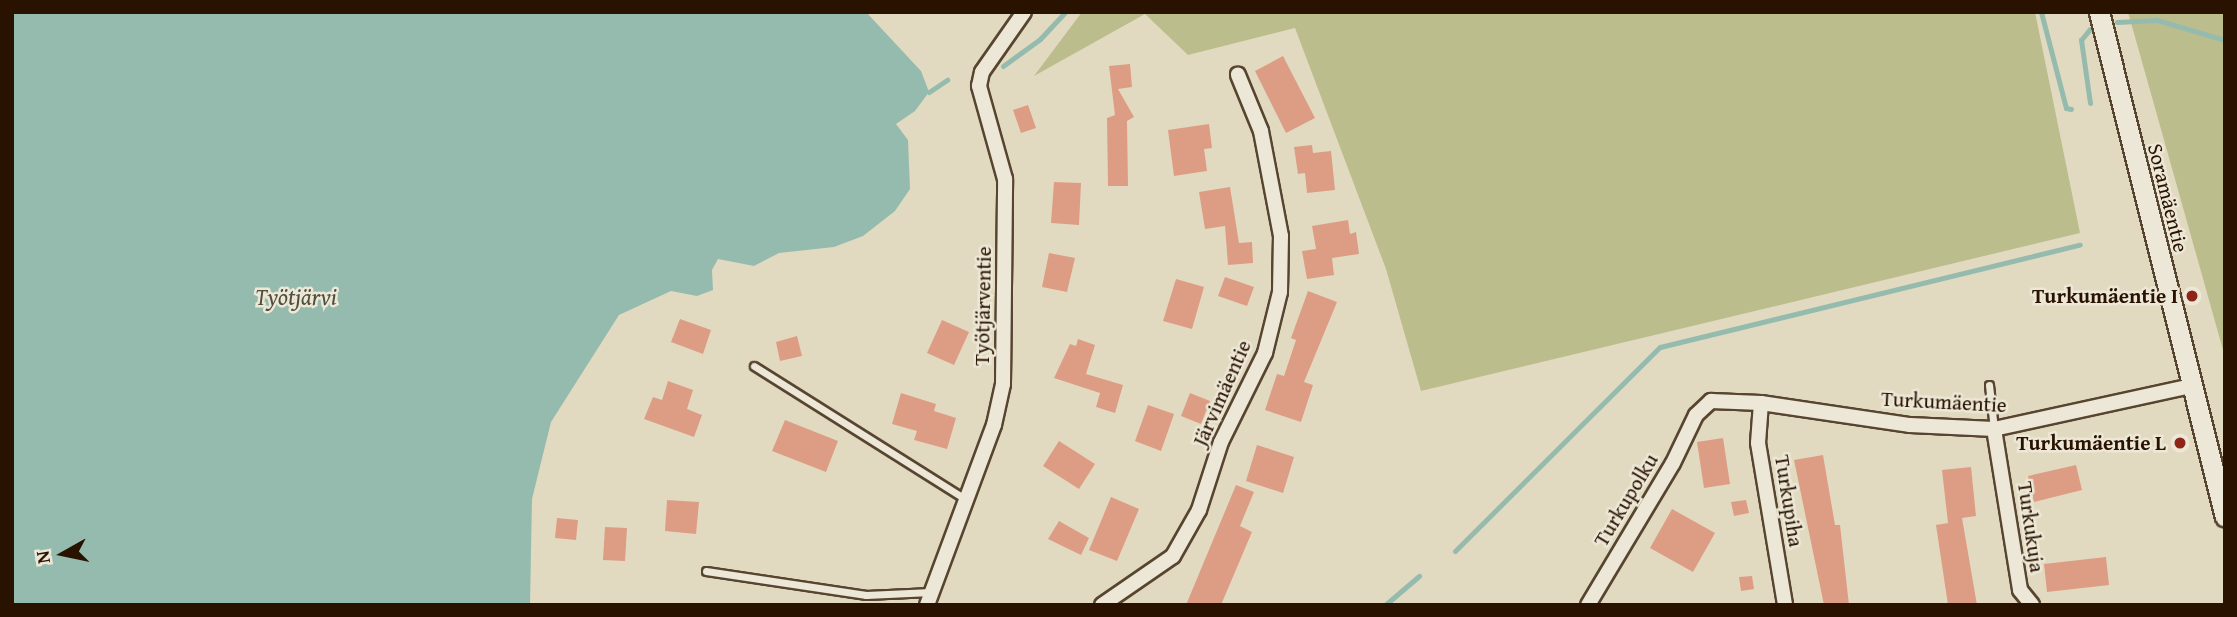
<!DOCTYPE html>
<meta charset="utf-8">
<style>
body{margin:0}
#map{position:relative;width:2237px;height:617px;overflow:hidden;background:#e2dac0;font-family:"Gentium Book Plus",serif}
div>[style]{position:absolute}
.green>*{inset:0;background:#bcbd8d}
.water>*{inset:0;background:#95bbaf}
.stream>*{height:5px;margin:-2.5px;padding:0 2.5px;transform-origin:2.5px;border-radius:2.5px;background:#95bbaf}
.building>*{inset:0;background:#dd9d84}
.roads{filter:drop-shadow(2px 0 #574530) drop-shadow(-2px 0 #574530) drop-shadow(0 2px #574530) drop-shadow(0 -2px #574530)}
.lane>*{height:7px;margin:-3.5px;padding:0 3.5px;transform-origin:3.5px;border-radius:3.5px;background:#ece7d6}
.street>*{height:14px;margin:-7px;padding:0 7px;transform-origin:7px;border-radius:7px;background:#ece7d6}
.secondary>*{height:19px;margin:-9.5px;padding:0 9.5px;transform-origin:9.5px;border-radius:9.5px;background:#ece7d6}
.dots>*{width:19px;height:19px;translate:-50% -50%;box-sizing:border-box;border:4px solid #ece7d6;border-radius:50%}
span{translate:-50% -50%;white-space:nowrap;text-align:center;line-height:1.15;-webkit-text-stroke:5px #ece7d6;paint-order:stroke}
.street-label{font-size:21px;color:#291300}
.poi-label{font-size:21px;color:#291300;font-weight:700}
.right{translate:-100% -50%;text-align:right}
.water-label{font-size:23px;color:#4f4e3d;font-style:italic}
.frame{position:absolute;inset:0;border:14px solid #291300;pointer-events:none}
.north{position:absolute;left:28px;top:519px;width:70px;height:70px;-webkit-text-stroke:5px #ece7d6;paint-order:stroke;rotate:261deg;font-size:19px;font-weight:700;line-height:28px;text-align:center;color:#291300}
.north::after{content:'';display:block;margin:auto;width:24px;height:32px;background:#291300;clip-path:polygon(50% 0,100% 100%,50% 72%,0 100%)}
</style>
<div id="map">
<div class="green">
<div style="clip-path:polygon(1082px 12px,2035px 12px,2080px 233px,1421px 391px,1386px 269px,1295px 28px,1188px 55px,1145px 14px,1034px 76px)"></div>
<div style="clip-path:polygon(2128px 12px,2225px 12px,2225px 357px)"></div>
</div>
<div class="water">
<div style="clip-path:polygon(12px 12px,866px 12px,921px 71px,929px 92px,915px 111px,896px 124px,908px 140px,910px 189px,895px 211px,863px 236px,834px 247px,779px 253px,754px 266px,718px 259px,712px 270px,713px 290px,697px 296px,671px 291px,619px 315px,551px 422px,532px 499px,530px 605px,12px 605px)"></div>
</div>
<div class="stream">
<div style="left:2041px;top:12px;width:99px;rotate:75.4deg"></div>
<div style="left:2066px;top:108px;width:5px;rotate:11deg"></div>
<div style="left:2117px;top:22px;width:40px;rotate:-2.9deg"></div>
<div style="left:2157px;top:20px;width:71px;rotate:16.4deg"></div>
<div style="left:1003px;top:66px;width:46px;rotate:-36.1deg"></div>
<div style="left:1040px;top:39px;width:37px;rotate:-47deg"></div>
<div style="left:929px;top:92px;width:22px;rotate:-34deg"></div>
<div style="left:2090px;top:103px;width:64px;rotate:-98.1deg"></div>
<div style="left:2081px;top:40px;width:14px;rotate:-51deg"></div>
<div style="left:1455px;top:551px;width:289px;rotate:-44.9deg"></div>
<div style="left:1660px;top:347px;width:432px;rotate:-13.7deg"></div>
<div style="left:1385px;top:605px;width:45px;rotate:-40.5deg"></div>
</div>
<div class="building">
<div style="clip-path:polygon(1283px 56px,1315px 118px,1286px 133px,1255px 71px)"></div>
<div style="clip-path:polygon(1130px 64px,1132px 87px,1118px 89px,1134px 117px,1127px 121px,1128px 186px,1108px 186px,1107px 118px,1115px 115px,1109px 66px)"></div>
<div style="clip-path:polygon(1028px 105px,1036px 128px,1021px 133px,1013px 110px)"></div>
<div style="clip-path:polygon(1209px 124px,1212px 148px,1204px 149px,1207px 171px,1174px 176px,1168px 130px)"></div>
<div style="clip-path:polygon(1312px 145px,1313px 153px,1331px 151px,1335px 190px,1307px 193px,1305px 173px,1298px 174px,1294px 147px)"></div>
<div style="clip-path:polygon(1054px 182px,1081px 183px,1079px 225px,1051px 223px)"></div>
<div style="clip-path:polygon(1230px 187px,1239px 243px,1252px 242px,1253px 263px,1228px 265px,1225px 226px,1205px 229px,1199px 192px)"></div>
<div style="clip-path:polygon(1348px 220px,1350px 234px,1356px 232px,1359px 254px,1332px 258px,1334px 275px,1307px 279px,1302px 251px,1316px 249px,1312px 226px)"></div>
<div style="clip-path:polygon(1049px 253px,1075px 258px,1067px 292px,1042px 287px)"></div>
<div style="clip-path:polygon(1225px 277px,1254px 287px,1247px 306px,1218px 296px)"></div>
<div style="clip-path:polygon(1176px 279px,1204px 287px,1192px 329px,1163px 321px)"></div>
<div style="clip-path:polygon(1308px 291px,1337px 302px,1304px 382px,1313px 385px,1301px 422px,1265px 410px,1277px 374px,1284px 376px,1296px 340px,1291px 338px)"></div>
<div style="clip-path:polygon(680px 319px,711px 330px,703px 354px,671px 342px)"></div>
<div style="clip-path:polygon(942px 320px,969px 332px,954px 365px,927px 353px)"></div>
<div style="clip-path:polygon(797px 336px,802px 356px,780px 361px,776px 342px)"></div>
<div style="clip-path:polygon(1078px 339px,1095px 345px,1086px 374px,1123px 385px,1115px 413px,1096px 407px,1100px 393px,1054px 378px,1070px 344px,1076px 346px)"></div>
<div style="clip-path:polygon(668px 381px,693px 390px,687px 409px,702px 415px,694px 437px,644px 419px,653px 397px,662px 400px)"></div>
<div style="clip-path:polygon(901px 393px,936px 404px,934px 411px,956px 418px,947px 449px,914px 440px,917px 431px,892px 424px)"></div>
<div style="clip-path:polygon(1190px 393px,1210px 401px,1201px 424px,1181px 416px)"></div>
<div style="clip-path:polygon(1148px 405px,1174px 414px,1161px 451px,1135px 441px)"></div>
<div style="clip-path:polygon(785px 420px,838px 441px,826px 472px,772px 451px)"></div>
<div style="clip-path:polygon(1723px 438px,1730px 484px,1704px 488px,1697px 442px)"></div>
<div style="clip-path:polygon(1059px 441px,1095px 464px,1079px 489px,1043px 466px)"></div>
<div style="clip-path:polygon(1257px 445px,1294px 457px,1283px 493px,1246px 481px)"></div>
<div style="clip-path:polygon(1823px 455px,1835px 525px,1840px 525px,1849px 605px,1824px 605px,1794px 460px)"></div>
<div style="clip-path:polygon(2076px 465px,2082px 490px,2034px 502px,2028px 476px)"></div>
<div style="clip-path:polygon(1971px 467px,1976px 516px,1962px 518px,1977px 605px,1948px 605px,1936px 525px,1948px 523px,1942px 470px)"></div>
<div style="clip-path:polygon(1236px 485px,1254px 492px,1240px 526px,1252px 532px,1221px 605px,1186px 605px)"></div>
<div style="clip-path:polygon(1111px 497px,1139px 509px,1117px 561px,1089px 550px)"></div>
<div style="clip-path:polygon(667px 500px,699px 502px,696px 534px,665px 531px)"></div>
<div style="clip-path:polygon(1746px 500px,1749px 513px,1734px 516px,1731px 502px)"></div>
<div style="clip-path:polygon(1672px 509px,1715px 533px,1693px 572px,1650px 548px)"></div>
<div style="clip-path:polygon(557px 518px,578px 520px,576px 540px,555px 538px)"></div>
<div style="clip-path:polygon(1059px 521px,1089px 538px,1081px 555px,1048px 539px)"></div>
<div style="clip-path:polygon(605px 527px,627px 528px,625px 561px,603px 560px)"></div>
<div style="clip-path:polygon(2106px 557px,2109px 585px,2047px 592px,2044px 564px)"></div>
<div style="clip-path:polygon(1752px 576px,1754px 589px,1741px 591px,1739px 577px)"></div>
</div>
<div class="roads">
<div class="lane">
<div style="left:754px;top:366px;width:252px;rotate:32.2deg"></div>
<div style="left:1989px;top:385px;width:44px;rotate:83.5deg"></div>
<div style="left:706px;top:571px;width:162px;rotate:8.5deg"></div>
<div style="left:866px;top:595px;width:65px;rotate:-2.6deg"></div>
</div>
<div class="street">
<div style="left:1761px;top:403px;width:40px;rotate:94.3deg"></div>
<div style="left:1758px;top:443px;width:164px;rotate:80.5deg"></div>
<div style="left:1994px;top:429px;width:163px;rotate:80.8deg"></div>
<div style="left:2020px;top:590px;width:19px;rotate:51deg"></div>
<div style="left:927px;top:605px;width:192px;rotate:-69.6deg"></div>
<div style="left:994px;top:425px;width:42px;rotate:-77.6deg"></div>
<div style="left:1003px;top:384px;width:205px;rotate:-89.4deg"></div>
<div style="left:1005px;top:179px;width:97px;rotate:-105.6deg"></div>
<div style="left:979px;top:86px;width:14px;rotate:-78deg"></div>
<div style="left:982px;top:72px;width:73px;rotate:-55deg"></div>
<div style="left:1102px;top:605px;width:86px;rotate:-34.6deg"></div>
<div style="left:1173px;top:556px;width:53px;rotate:-60.5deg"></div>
<div style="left:1199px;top:510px;width:71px;rotate:-72.1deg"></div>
<div style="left:1221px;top:442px;width:99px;rotate:-63.7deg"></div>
<div style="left:1265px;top:353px;width:63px;rotate:-76.2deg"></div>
<div style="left:1280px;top:292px;width:56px;rotate:-89deg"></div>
<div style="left:1281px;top:236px;width:107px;rotate:-100.8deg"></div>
<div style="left:1261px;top:131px;width:61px;rotate:-112.3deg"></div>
<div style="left:1588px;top:605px;width:165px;rotate:-59.1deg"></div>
<div style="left:1673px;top:463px;width:53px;rotate:-64.4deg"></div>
<div style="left:1696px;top:415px;width:21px;rotate:-43deg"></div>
<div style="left:1711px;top:401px;width:50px;rotate:2.3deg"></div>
<div style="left:1761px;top:403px;width:151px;rotate:8.4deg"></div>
<div style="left:1910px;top:425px;width:84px;rotate:2.7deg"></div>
<div style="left:1994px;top:429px;width:203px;rotate:-12.3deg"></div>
</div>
<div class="secondary">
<div style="left:2099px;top:12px;width:520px;rotate:75.99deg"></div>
</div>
</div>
<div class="dots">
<div style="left:2192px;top:296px;background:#8f2418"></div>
<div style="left:2180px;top:443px;background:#8f2418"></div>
</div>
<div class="street-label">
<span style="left:2168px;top:198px;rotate:76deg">Soramäentie</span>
<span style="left:983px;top:306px;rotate:-89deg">Työtjärventie</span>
<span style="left:1222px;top:393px;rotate:-66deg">Järvimäentie</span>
<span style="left:1944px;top:402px;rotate:3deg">Turkumäentie</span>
<span style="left:1626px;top:500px;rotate:-59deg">Turkupolku</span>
<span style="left:1789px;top:501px;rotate:81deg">Turkupiha</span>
<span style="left:2031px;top:527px;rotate:82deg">Turkukuja</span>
</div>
<div class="poi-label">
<span class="right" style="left:2178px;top:296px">Turkumäentie I</span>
<span class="right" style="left:2166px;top:443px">Turkumäentie L</span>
</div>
<div class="water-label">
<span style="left:296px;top:297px">Työtjärvi</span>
</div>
<div class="frame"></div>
<div class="north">N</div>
</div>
